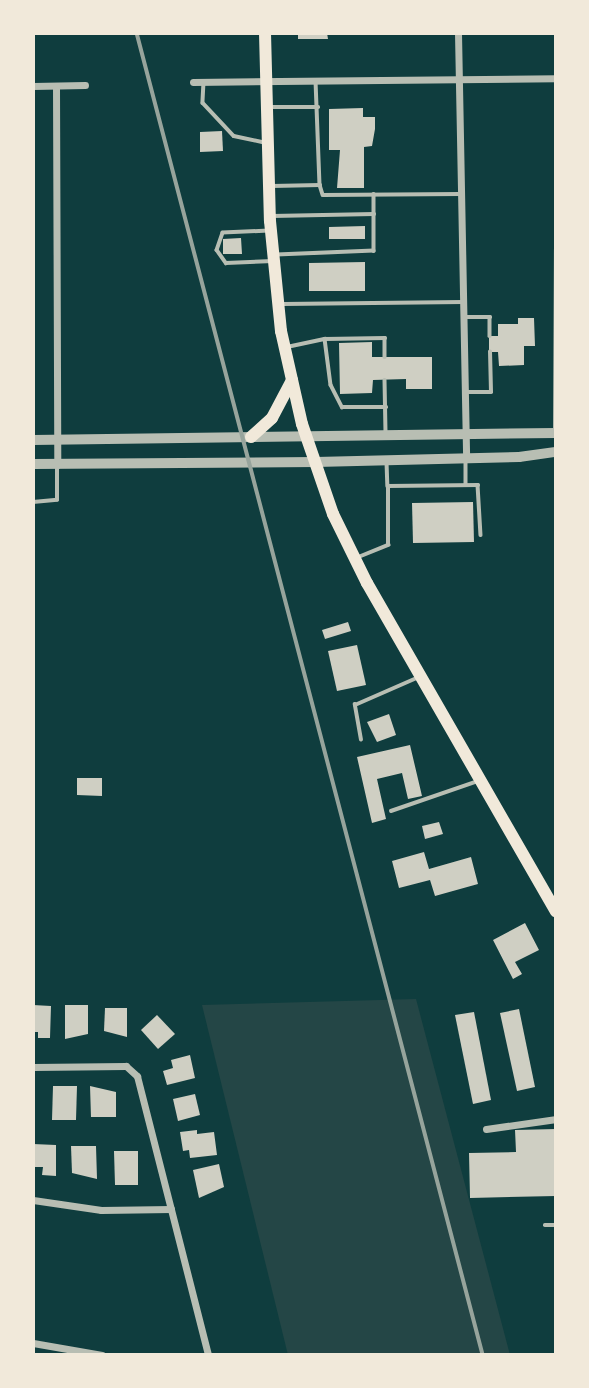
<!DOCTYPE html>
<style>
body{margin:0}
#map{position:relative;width:589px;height:1388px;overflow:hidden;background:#0f3d3e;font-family:"Archivo Narrow",sans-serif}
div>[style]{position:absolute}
.green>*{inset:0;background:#244646}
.building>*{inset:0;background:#cfcfc3}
.service>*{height:3.5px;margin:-1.75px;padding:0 1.75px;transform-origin:1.75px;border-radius:1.75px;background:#b8beb3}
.minor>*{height:7px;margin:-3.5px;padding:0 3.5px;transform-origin:3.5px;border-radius:3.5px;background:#b8beb3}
.tertiary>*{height:10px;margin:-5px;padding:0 5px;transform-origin:5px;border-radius:5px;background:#b8beb3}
.primary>*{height:12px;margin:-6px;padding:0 6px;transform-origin:6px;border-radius:6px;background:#f1e9da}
.rail>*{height:3.5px;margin:-1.75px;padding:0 1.75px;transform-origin:1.75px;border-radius:1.75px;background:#97a49c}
span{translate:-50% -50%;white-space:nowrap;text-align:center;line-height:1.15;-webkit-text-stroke:6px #f1e9da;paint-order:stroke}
.frame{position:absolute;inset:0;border:35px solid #f1e9da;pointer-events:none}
</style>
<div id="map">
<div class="green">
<div style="clip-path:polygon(416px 999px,510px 1355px,288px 1355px,202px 1005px)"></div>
</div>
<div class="building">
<div style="clip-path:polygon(298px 33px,327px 33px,328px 39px,298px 39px)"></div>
<div style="clip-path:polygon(363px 108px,363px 117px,375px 117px,375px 129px,372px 146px,364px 147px,364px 188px,337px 188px,340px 150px,329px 150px,329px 109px)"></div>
<div style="clip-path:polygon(222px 131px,223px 151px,200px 152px,200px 132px)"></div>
<div style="clip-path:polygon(365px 226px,365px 239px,329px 239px,329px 227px)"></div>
<div style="clip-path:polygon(241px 238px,242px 254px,223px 254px,223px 239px)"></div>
<div style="clip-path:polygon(365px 262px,365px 291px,309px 291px,309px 263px)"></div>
<div style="clip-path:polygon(518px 318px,534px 318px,535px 346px,524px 346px,524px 365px,499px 366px,498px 352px,489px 352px,489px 336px,498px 336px,498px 324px,518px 324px)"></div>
<div style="clip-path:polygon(372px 342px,372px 357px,432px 357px,432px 389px,406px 389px,406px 379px,373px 380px,372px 393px,340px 394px,339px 343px)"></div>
<div style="clip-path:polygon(473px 502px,474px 542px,413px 543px,412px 503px)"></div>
<div style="clip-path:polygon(348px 622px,351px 631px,325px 639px,322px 630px)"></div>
<div style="clip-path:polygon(357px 645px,366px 685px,337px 691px,328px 651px)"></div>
<div style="clip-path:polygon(389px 714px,396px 735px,377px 742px,367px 722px)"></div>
<div style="clip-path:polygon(410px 745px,422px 796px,408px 799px,402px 773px,377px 779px,386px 819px,372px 823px,357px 757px)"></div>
<div style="clip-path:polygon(77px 778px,102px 778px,102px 796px,77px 795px)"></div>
<div style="clip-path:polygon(439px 822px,443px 834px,425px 839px,422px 826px)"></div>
<div style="clip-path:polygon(424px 852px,429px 869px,471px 857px,478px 884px,435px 896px,430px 880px,399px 888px,392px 861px)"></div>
<div style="clip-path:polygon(525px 923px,539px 950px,515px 962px,522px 974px,513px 979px,493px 940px)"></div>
<div style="clip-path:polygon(33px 1005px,51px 1006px,50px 1038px,38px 1038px,38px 1032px,33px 1032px)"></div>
<div style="clip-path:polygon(65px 1005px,88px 1005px,88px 1034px,65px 1039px)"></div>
<div style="clip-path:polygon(105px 1008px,127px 1008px,127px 1037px,104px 1031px)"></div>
<div style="clip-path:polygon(519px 1009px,535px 1087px,517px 1091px,500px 1013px)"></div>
<div style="clip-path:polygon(474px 1012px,491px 1100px,473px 1104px,455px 1015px)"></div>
<div style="clip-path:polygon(157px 1015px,175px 1034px,158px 1049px,141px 1030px)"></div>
<div style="clip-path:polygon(190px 1055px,195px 1078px,167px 1085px,163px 1071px,173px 1068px,171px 1060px)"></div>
<div style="clip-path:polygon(53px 1086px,77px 1086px,76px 1120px,52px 1120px)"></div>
<div style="clip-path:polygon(90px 1086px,116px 1092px,116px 1117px,91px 1117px)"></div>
<div style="clip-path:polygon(195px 1094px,200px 1115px,178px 1121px,173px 1099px)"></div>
<div style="clip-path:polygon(556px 1129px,556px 1196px,470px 1198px,469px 1153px,516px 1152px,515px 1130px)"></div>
<div style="clip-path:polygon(197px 1130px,197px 1134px,214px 1132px,217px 1155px,190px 1158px,189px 1150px,183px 1151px,180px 1132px)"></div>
<div style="clip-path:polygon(33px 1144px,56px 1145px,56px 1176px,42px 1175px,43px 1167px,33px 1167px)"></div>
<div style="clip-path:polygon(71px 1146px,96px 1146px,97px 1179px,72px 1173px)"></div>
<div style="clip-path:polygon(114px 1151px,138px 1151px,138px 1185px,115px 1185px)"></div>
<div style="clip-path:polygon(219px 1164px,224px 1187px,199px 1198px,193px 1170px)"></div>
</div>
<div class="service">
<div style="left:316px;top:81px;width:103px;rotate:87.8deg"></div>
<div style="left:204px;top:82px;width:21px;rotate:93deg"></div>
<div style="left:203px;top:103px;width:45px;rotate:46.8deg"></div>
<div style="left:234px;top:136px;width:33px;rotate:12deg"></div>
<div style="left:269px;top:107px;width:49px"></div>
<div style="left:272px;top:186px;width:48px;rotate:-1.2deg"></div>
<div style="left:320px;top:185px;width:10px;rotate:73deg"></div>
<div style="left:323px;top:195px;width:138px;rotate:-0.4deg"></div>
<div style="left:374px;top:194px;width:19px;rotate:90deg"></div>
<div style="left:272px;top:216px;width:102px;rotate:-1.1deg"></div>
<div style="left:374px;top:214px;width:37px;rotate:90deg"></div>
<div style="left:374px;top:251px;width:97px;rotate:177.6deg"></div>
<div style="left:269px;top:231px;width:46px;rotate:177.5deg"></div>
<div style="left:223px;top:233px;width:18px;rotate:109deg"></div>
<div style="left:217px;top:250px;width:16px;rotate:55deg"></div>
<div style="left:226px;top:263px;width:47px;rotate:-2.4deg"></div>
<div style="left:283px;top:304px;width:180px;rotate:-0.6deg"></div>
<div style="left:463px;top:317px;width:27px"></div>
<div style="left:490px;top:317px;width:19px;rotate:90deg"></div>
<div style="left:325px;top:339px;width:46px;rotate:82.6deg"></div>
<div style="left:331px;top:385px;width:25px;rotate:63deg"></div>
<div style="left:342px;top:407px;width:44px"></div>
<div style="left:287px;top:347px;width:39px;rotate:-12deg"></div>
<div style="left:325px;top:339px;width:60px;rotate:-1deg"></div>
<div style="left:385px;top:338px;width:19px;rotate:90deg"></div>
<div style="left:385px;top:380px;width:54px;rotate:88.9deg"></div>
<div style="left:467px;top:392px;width:24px"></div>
<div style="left:491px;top:392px;width:40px;rotate:-91.4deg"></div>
<div style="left:555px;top:430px;width:180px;rotate:-89.7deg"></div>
<div style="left:466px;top:461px;width:23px;rotate:90deg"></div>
<div style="left:387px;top:462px;width:24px;rotate:88deg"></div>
<div style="left:33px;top:502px;width:24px;rotate:-5deg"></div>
<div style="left:57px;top:500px;width:33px;rotate:-90deg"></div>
<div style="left:356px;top:558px;width:35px;rotate:-22deg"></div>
<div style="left:388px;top:545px;width:59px;rotate:-90deg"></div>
<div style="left:388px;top:486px;width:90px;rotate:-0.6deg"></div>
<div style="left:478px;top:485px;width:50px;rotate:86.6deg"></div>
<div style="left:361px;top:740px;width:36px;rotate:-100deg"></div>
<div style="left:355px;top:705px;width:70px;rotate:-23.6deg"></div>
<div style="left:391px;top:811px;width:92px;rotate:-19deg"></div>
<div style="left:545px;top:1225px;width:11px"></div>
</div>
<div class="minor">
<div style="left:458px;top:33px;width:426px;rotate:88.9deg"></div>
<div style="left:193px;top:82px;width:363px;rotate:-0.6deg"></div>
<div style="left:33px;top:86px;width:52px;rotate:-1.1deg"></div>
<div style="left:56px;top:86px;width:379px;rotate:89.8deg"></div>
<div style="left:33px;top:1067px;width:93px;rotate:-0.6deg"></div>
<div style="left:126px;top:1066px;width:15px;rotate:42deg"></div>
<div style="left:137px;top:1076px;width:288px;rotate:75.7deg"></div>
<div style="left:486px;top:1129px;width:71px;rotate:-8.1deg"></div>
<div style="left:33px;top:1200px;width:69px;rotate:8.4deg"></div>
<div style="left:101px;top:1210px;width:70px;rotate:-0.8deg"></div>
<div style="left:33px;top:1343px;width:70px;rotate:9.9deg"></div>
</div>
<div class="tertiary">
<div style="left:33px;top:440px;width:523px;rotate:-0.77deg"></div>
<div style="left:33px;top:464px;width:283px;rotate:-0.4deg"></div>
<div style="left:316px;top:462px;width:203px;rotate:-1.4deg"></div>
<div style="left:519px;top:457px;width:37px;rotate:-8deg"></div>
</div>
<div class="primary">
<div style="left:265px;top:33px;width:188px;rotate:88.5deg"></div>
<div style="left:270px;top:221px;width:111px;rotate:84.3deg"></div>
<div style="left:281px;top:331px;width:95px;rotate:77.3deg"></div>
<div style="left:302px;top:424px;width:95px;rotate:71deg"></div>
<div style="left:333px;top:514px;width:77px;rotate:63.8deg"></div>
<div style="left:367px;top:583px;width:379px;rotate:60.1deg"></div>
<div style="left:251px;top:437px;width:28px;rotate:-42deg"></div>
<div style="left:272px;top:418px;width:43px;rotate:-62.2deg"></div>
</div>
<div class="rail">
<div style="left:137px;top:33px;width:1367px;rotate:75.33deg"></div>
</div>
<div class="frame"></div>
</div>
